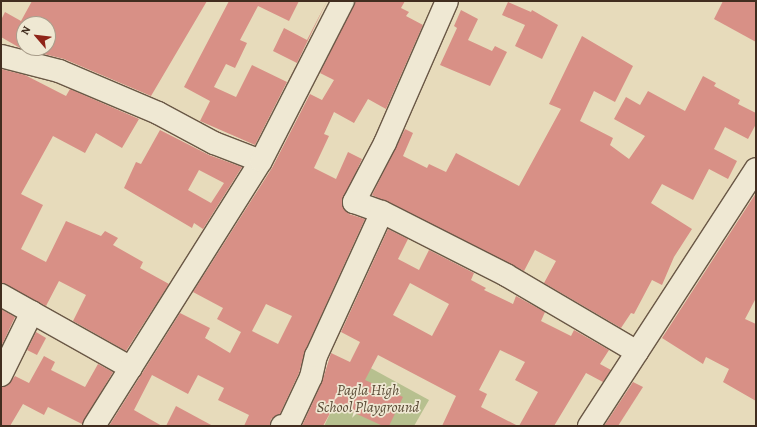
<!DOCTYPE html>
<style>
body{margin:0}
#map{position:relative;width:757px;height:427px;overflow:hidden;background:#e7dbbb;font-family:Alegreya,serif}
div>[style]{position:absolute}
.green>*{inset:0;background:#b7c08f}
.building>*{inset:0;background:#d89086}
.roads{filter:drop-shadow(1px 0 #6a5846) drop-shadow(-1px 0 #6a5846) drop-shadow(0 1px #6a5846) drop-shadow(0 -1px #6a5846)}
.minor>*{height:22px;margin:-11px;padding:0 11px;transform-origin:11px;border-radius:11px;background:#efe8d3}
span{translate:-50% -50%;white-space:nowrap;text-align:center;line-height:1.15;-webkit-text-stroke:3.5px #efe8d3;paint-order:stroke}
.park-label{font-size:15px;color:#594a35;font-style:italic}
.frame{position:absolute;inset:0;border:2px solid #412d1f;pointer-events:none}
.north{position:absolute;left:16px;top:16px;width:40px;height:40px;box-sizing:border-box;background:#efe8d3;border:1px solid #a99d8b;border-radius:50%;rotate:298deg;font-size:11px;font-weight:700;line-height:16px;text-align:center;color:#412d1f}
.north::after{content:'';display:block;margin:auto;width:14px;height:18px;background:#8f2418;clip-path:polygon(50% 0,100% 100%,50% 72%,0 100%)}
</style>
<div id="map">
<div class="green">
<div style="clip-path:polygon(356px 360px,429px 400px,414px 426px,324px 426px)"></div>
</div>
<div class="building">
<div style="clip-path:polygon(evenodd,32px 1px,207px 1px,151px 96px,64px 59px,20px 48px,1px 37px,1px 20px,5px 12px,21px 21px,32px 1px,24px 24px,48px 24px,48px 48px,24px 48px,24px 24px)"></div>
<div style="clip-path:polygon(229px 1px,299px 1px,289px 21px,258px 6px,240px 40px,247px 43px,235px 68px,226px 64px,214px 87px,236px 97px,252px 65px,287px 82px,255px 145px,200px 121px,210px 101px,184px 87px)"></div>
<div style="clip-path:polygon(327px 1px,297px 63px,273px 51px,284px 28px,307px 40px)"></div>
<div style="clip-path:polygon(evenodd,355px 1px,405px 1px,401px 8px,409px 12px,406px 16px,423px 25px,386px 109px,368px 99px,354px 123px,334px 112px,324px 134px,329px 136px,314px 168px,336px 179px,348px 152px,362px 159px,342px 203px,349px 214px,365px 219px,305px 351px,299px 373px,280px 414px,271px 419px,270px 426px,244px 426px,249px 415px,218px 400px,224px 388px,198px 375px,188px 394px,152px 375px,134px 410px,162px 426px,109px 426px,180px 313px,210px 328px,205px 338px,230px 353px,241px 332px,217px 319px,223px 308px,193px 292px,272px 168px,310px 94px,322px 100px,334px 80px,320px 73px,355px 1px,266px 304px,292px 316px,278px 344px,252px 331px,266px 304px)"></div>
<div style="clip-path:polygon(723px 1px,756px 1px,756px 42px,714px 19px)"></div>
<div style="clip-path:polygon(508px 2px,531px 12px,532px 10px,558px 25px,542px 59px,515px 46px,525px 25px,502px 15px)"></div>
<div style="clip-path:polygon(461px 10px,478px 19px,468px 40px,492px 51px,495px 46px,507px 52px,490px 86px,440px 65px,457px 28px,454px 26px)"></div>
<div style="clip-path:polygon(582px 36px,633px 66px,615px 102px,594px 91px,580px 121px,613px 138px,610px 145px,629px 159px,645px 136px,614px 119px,626px 97px,640px 105px,648px 91px,685px 111px,703px 76px,716px 83px,714px 86px,740px 100px,738px 104px,756px 113px,756px 124px,748px 139px,725px 127px,714px 149px,737px 161px,728px 179px,709px 169px,693px 200px,662px 184px,651px 203px,692px 229px,674px 257px,662px 285px,652px 280px,634px 314px,631px 313px,621px 328px,544px 283px,556px 261px,535px 250px,524px 271px,372px 195px,405px 129px,413px 133px,403px 156px,427px 168px,429px 164px,446px 172px,456px 153px,519px 186px,561px 109px,549px 104px)"></div>
<div style="clip-path:polygon(1px 69px,25px 75px,66px 96px,70px 89px,139px 119px,122px 148px,96px 133px,85px 153px,53px 136px,21px 194px,43px 205px,21px 249px,46px 262px,66px 221px,101px 236px,105px 231px,118px 238px,113px 245px,143px 262px,140px 268px,169px 284px,126px 351px,73px 321px,86px 295px,59px 281px,46px 306px,1px 283px)"></div>
<div style="clip-path:polygon(evenodd,160px 130px,209px 155px,242px 167px,203px 229px,194px 223px,192px 228px,124px 188px,136px 162px,141px 164px,160px 130px,199px 170px,224px 183px,211px 203px,188px 190px,199px 170px)"></div>
<div style="clip-path:polygon(756px 193px,756px 298px,745px 319px,756px 324px,756px 401px,723px 382px,729px 369px,706px 357px,703px 364px,662px 338px)"></div>
<div style="clip-path:polygon(evenodd,388px 229px,408px 239px,398px 259px,419px 270px,429px 250px,474px 273px,471px 280px,486px 288px,484px 290px,513px 304px,516px 296px,545px 312px,541px 321px,571px 336px,574px 330px,609px 350px,600px 364px,611px 370px,603px 382px,586px 373px,554px 426px,519px 426px,538px 392px,515px 380px,525px 362px,500px 350px,479px 390px,487px 394px,481px 407px,518px 426px,442px 426px,456px 396px,378px 355px,365px 380px,403px 397px,389px 426px,383px 426px,335px 404px,323px 426px,302px 426px,322px 382px,331px 353px,350px 362px,360px 342px,341px 332px,388px 229px,410px 283px,449px 304px,432px 336px,393px 315px,410px 283px)"></div>
<div style="clip-path:polygon(1px 309px,15px 317px,1px 347px)"></div>
<div style="clip-path:polygon(36px 332px,46px 338px,37px 355px,27px 350px)"></div>
<div style="clip-path:polygon(44px 356px,55px 362px,51px 370px,85px 387px,98px 364px,113px 372px,82px 424px,48px 407px,44px 415px,23px 404px,10px 426px,1px 426px,1px 387px,8px 385px,15px 376px,29px 383px)"></div>
<div style="clip-path:polygon(633px 382px,643px 387px,618px 426px,604px 426px)"></div>
<div style="clip-path:polygon(176px 406px,213px 426px,166px 426px)"></div>
</div>
<div class="roads">
<div class="minor">
<div style="left:447px;top:1px;width:155px;rotate:113.6deg"></div>
<div style="left:385px;top:143px;width:67px;rotate:117.7deg"></div>
<div style="left:354px;top:202px;width:30px;rotate:20deg"></div>
<div style="left:382px;top:212px;width:139px;rotate:26.9deg"></div>
<div style="left:506px;top:275px;width:152px;rotate:30.4deg"></div>
<div style="left:1px;top:56px;width:60px;rotate:14.5deg"></div>
<div style="left:59px;top:71px;width:108px;rotate:23deg"></div>
<div style="left:158px;top:113px;width:64px;rotate:28.2deg"></div>
<div style="left:214px;top:143px;width:50px;rotate:21deg"></div>
<div style="left:1px;top:295px;width:149px;rotate:29.3deg"></div>
<div style="left:1px;top:375px;width:70px;rotate:-63.8deg"></div>
<div style="left:94px;top:426px;width:313px;rotate:-57.8deg"></div>
<div style="left:261px;top:161px;width:180px;rotate:-62.9deg"></div>
<div style="left:282px;top:426px;width:6px"></div>
<div style="left:288px;top:426px;width:54px;rotate:-64.9deg"></div>
<div style="left:311px;top:377px;width:22px;rotate:-77deg"></div>
<div style="left:316px;top:356px;width:158px;rotate:-65.4deg"></div>
<div style="left:589px;top:426px;width:306px;rotate:-57deg"></div>
</div>
</div>
<div class="park-label">
<span style="left:368px;top:399px">Pagla High<br>School Playground</span>
</div>
<div class="frame"></div>
<div class="north">N</div>
</div>
